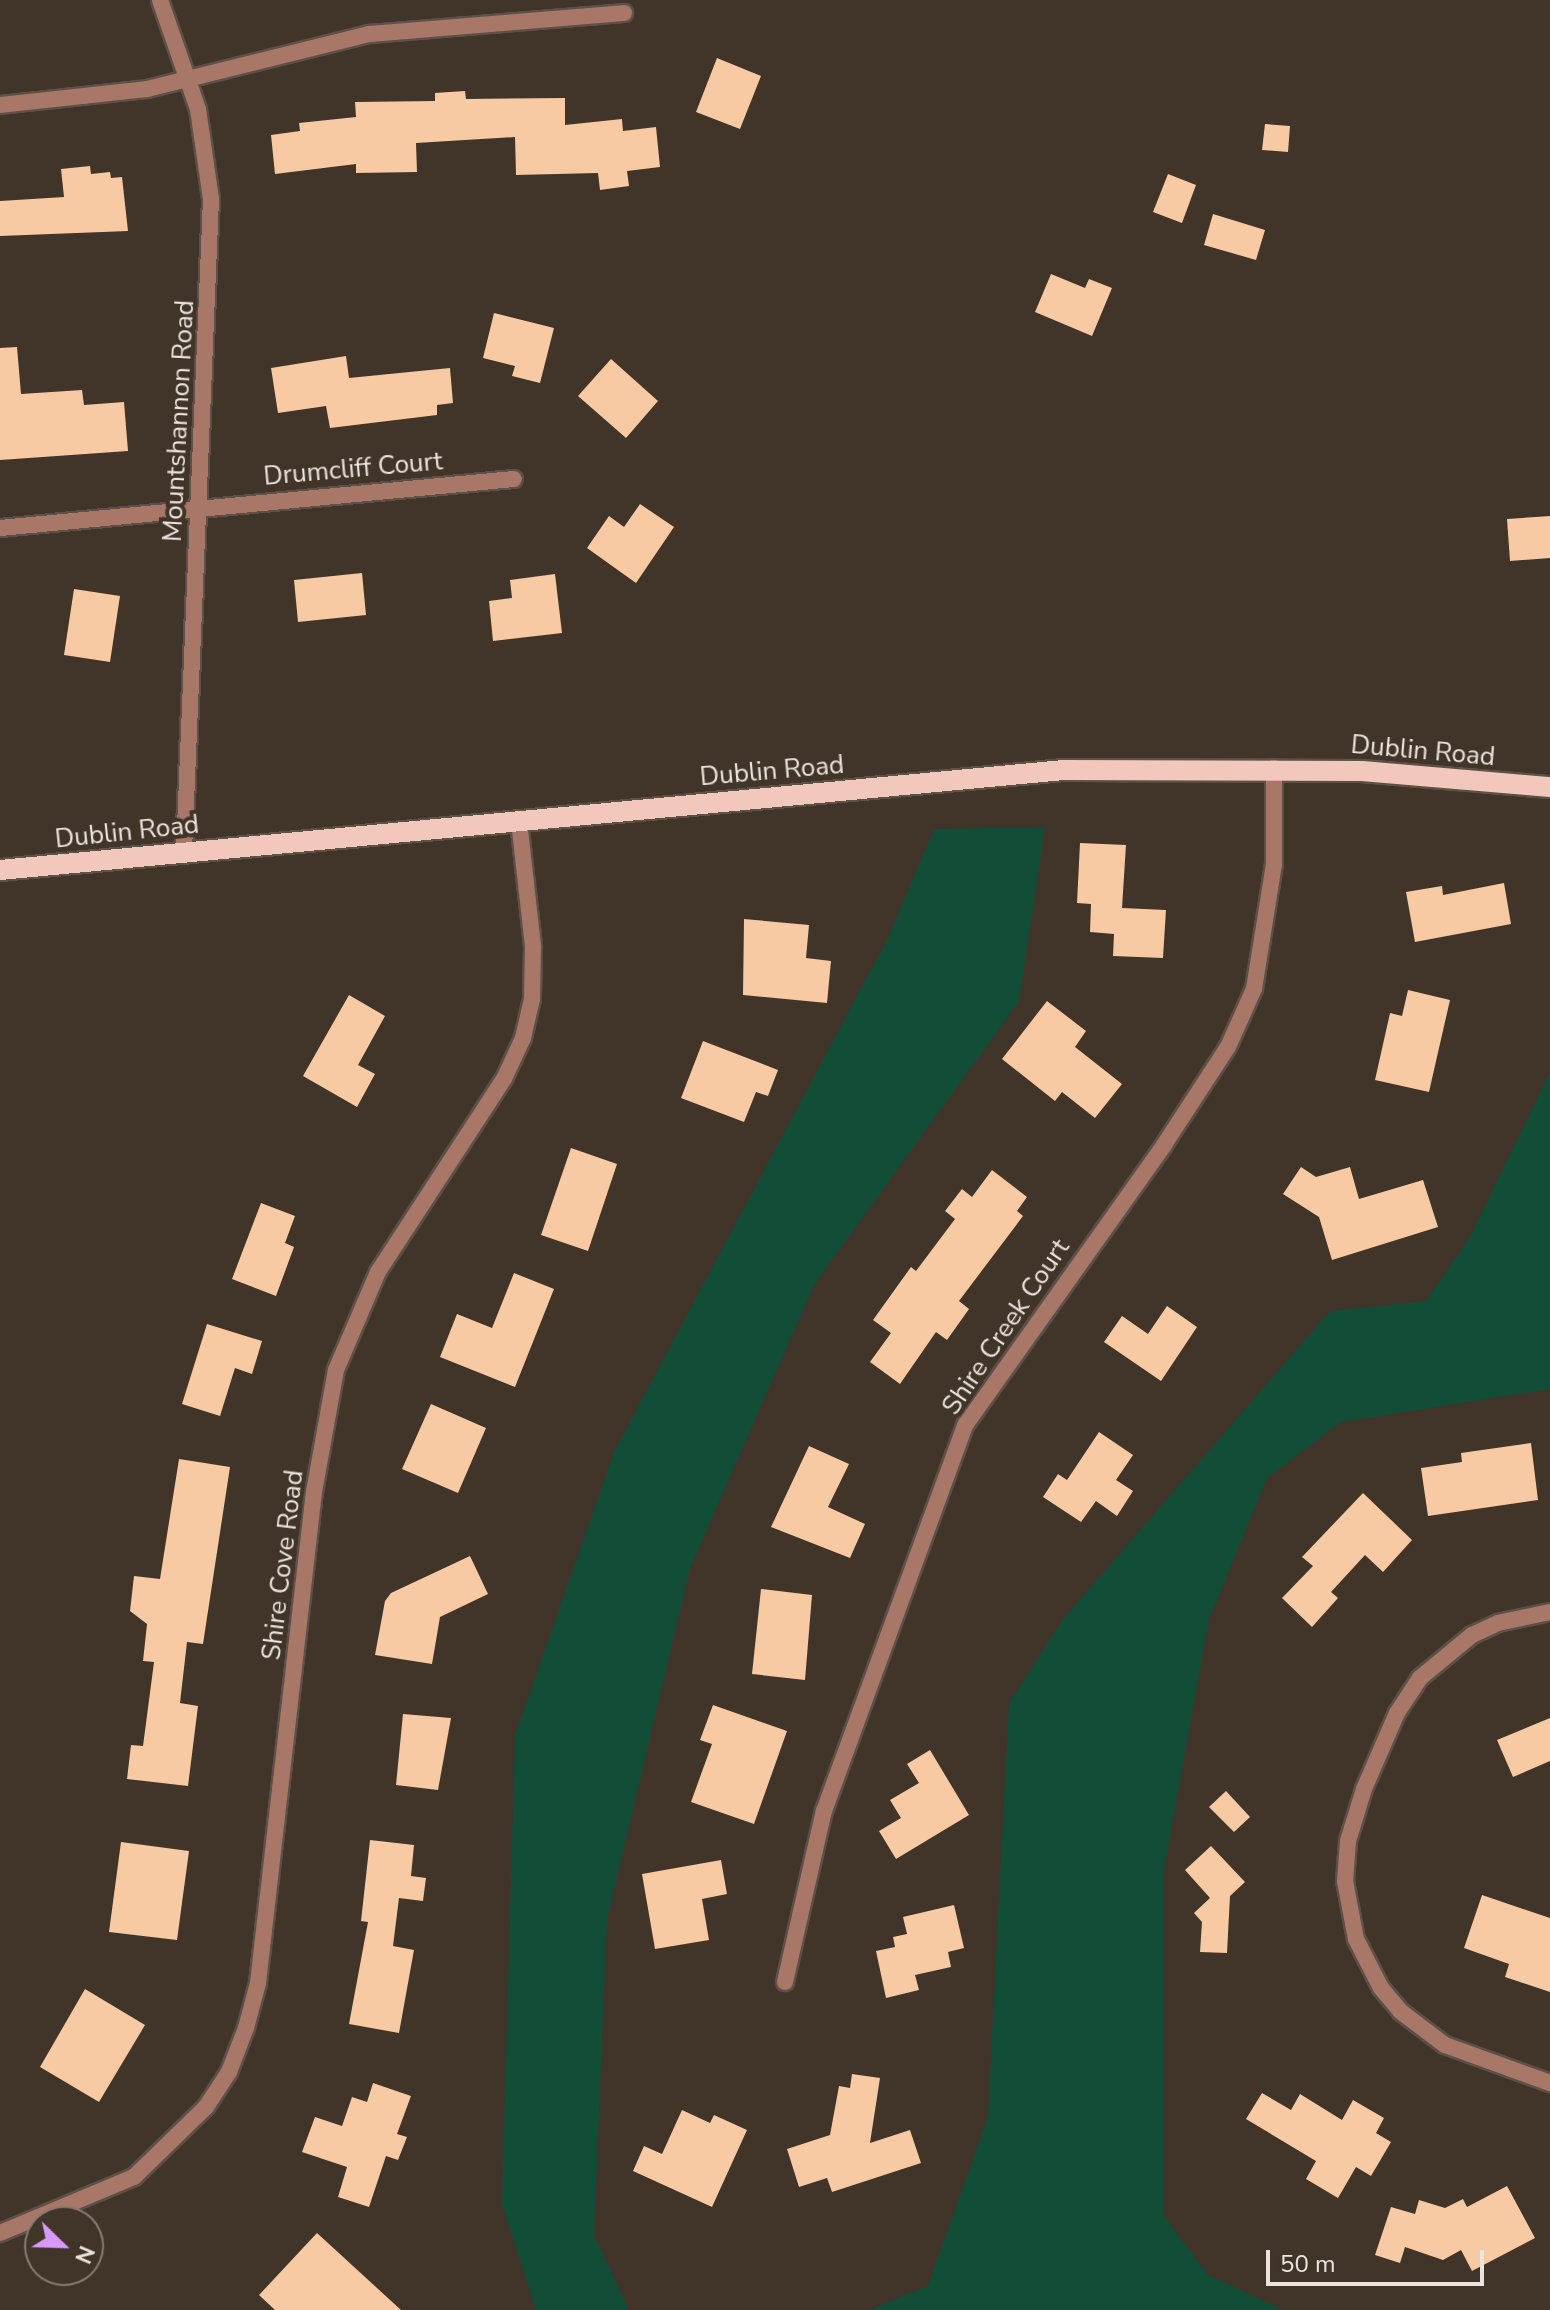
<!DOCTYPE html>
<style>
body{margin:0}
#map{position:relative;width:1550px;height:2310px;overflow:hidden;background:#413429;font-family:"Nunito Sans",sans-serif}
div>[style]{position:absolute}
.green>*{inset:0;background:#124e37}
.building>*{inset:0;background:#f7caa3}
.roads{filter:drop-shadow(2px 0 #5d5046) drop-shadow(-2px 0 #5d5046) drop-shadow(0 2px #5d5046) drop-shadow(0 -2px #5d5046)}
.street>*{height:16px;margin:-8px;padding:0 8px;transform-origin:8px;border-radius:8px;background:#a97768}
.primary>*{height:20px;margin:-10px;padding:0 10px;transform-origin:10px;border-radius:10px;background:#f2c8bc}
span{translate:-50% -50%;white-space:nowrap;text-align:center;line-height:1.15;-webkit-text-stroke:8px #413429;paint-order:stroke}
.street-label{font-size:26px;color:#ede4de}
.north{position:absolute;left:24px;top:2206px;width:80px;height:80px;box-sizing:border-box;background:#413429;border:2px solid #867a71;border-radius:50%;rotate:113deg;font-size:22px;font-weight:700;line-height:32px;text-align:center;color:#ede4de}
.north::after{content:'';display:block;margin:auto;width:28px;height:36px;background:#d89af8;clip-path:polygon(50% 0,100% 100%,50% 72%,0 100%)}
.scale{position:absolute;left:1266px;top:2250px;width:218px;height:36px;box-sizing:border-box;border:4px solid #ede4de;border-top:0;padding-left:10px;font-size:24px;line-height:28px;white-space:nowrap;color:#ede4de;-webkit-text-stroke:6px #413429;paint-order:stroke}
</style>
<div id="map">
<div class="green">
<div style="clip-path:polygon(1045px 827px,1019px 1001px,814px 1285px,690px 1568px,607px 1919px,594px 2235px,629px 2310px,536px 2310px,502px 2204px,515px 1735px,615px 1450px,889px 936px,934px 829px)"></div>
<div style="clip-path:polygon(1550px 1072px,1550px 1389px,1341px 1422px,1267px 1478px,1209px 1619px,1163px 1875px,1163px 2215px,1208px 2275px,1283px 2310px,869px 2310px,928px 2286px,988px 2117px,1009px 1703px,1064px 1618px,1330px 1311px,1426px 1301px,1470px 1237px)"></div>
</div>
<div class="building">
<div style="clip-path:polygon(717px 58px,761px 76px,740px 129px,696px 112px)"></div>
<div style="clip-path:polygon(465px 91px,466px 99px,565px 98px,565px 125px,622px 119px,623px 131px,656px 127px,660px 167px,627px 171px,629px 186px,600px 190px,598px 173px,516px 175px,515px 137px,416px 143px,417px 172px,356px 173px,356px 164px,275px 174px,271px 135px,300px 131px,299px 123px,356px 117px,355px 102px,435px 101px,435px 93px)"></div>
<div style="clip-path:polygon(1265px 124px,1290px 126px,1288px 152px,1262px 150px)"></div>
<div style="clip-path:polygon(90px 166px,91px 174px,110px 172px,111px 178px,122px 177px,128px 231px,0 236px,0 201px,64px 197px,61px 169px)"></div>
<div style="clip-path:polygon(1168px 174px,1196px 185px,1182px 223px,1153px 212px)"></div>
<div style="clip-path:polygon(1213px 214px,1265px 230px,1256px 260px,1204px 245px)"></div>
<div style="clip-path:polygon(1051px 274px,1085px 288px,1089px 279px,1112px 288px,1092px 336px,1035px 312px)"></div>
<div style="clip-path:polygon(494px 313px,554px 328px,540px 383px,512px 376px,515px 366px,483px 358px)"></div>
<div style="clip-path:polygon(17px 347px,21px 394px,82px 390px,84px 405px,124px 402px,128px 451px,0 460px,0 348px)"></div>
<div style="clip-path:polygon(346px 356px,349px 378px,450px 368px,453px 403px,437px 405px,437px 415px,330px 428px,326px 406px,278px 413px,271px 368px)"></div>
<div style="clip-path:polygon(611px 359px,658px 401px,626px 438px,578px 396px)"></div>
<div style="clip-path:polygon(640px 504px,674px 527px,636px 583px,587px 548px,609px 516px,624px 527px)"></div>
<div style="clip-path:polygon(1550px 516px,1550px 558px,1510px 561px,1507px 519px)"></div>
<div style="clip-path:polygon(362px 573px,366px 615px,298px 622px,294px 580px)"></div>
<div style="clip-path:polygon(555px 574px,562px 633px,493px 641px,489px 601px,512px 598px,510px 580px)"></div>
<div style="clip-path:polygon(74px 589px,120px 596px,110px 662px,64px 655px)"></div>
<div style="clip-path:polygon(1080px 843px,1126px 845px,1122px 908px,1166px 910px,1163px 958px,1113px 956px,1114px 934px,1090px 932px,1091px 904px,1077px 903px)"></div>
<div style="clip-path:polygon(1504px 883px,1511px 924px,1415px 942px,1406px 892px,1442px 886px,1443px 895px)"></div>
<div style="clip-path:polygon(744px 919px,809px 925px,806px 958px,831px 961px,827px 1003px,743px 995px)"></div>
<div style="clip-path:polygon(1408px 990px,1450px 1000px,1429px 1092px,1375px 1080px,1390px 1013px,1402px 1016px)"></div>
<div style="clip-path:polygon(349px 995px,385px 1016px,358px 1065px,375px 1074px,357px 1107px,303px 1076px)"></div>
<div style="clip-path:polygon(1047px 1001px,1086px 1031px,1075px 1047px,1122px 1084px,1095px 1118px,1062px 1092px,1055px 1101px,1002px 1059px)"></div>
<div style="clip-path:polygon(703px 1041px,778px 1070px,768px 1096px,756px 1092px,744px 1122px,681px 1098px)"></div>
<div style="clip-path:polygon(571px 1148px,617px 1164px,588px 1251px,541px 1235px)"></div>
<div style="clip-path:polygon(1301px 1167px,1316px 1177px,1350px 1167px,1359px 1199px,1423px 1180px,1438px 1227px,1332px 1260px,1319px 1217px,1283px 1194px)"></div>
<div style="clip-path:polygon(992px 1170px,1027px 1197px,1017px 1211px,1023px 1216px,959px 1301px,969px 1309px,947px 1340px,936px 1332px,900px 1384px,870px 1362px,891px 1333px,873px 1320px,911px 1267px,916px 1271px,955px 1219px,945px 1211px,962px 1189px,972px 1197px)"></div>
<div style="clip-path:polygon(261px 1203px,295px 1216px,285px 1243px,294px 1247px,276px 1296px,232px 1279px)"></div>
<div style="clip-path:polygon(514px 1273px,554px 1289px,515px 1387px,440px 1357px,457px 1314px,492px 1328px)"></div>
<div style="clip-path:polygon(1167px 1306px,1197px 1327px,1161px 1381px,1104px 1342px,1122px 1316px,1148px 1334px)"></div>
<div style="clip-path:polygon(207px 1324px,262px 1341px,252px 1374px,235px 1368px,220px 1416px,182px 1404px)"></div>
<div style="clip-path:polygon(431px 1404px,486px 1428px,458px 1493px,402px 1469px)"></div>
<div style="clip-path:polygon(1099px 1432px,1133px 1455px,1116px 1480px,1133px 1491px,1117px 1516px,1096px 1501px,1081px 1522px,1043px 1497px,1058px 1474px,1067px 1480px)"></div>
<div style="clip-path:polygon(1531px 1443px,1538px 1500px,1428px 1516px,1421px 1468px,1462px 1462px,1461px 1453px)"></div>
<div style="clip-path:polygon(809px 1446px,849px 1464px,828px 1507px,865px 1524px,850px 1558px,771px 1527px)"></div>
<div style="clip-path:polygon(179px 1459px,230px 1467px,203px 1644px,187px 1642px,180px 1703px,198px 1706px,188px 1786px,127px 1779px,131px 1745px,143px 1746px,154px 1662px,143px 1661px,147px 1624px,130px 1611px,134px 1576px,160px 1579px)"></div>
<div style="clip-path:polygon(1363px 1493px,1412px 1540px,1383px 1572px,1365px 1555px,1331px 1592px,1338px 1598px,1312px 1627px,1282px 1598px,1313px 1566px,1302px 1557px)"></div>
<div style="clip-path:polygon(470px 1556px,488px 1594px,440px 1617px,432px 1664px,375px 1655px,385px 1601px,391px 1593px)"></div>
<div style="clip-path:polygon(761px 1589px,812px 1595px,805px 1680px,752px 1674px)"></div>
<div style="clip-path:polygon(713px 1705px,787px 1731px,754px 1824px,691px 1802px,712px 1744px,700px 1740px)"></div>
<div style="clip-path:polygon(403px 1714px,451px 1718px,438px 1790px,396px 1785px)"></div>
<div style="clip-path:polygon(1550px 1718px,1550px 1761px,1513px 1777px,1497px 1740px)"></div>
<div style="clip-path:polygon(930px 1750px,969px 1815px,896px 1859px,879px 1831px,901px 1818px,890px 1800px,919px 1783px,907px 1764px)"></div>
<div style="clip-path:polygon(1226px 1791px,1250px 1817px,1234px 1832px,1209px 1807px)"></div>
<div style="clip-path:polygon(370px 1840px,414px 1845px,411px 1876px,426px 1878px,423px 1901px,399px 1898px,393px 1946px,414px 1950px,399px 2033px,349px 2024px,368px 1922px,361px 1921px)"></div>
<div style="clip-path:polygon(121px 1842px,189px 1851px,177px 1940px,109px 1932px)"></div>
<div style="clip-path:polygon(1211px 1846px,1245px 1882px,1230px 1896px,1227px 1953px,1200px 1952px,1202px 1922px,1194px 1913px,1210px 1898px,1185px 1870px)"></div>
<div style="clip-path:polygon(721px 1860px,727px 1894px,702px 1899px,709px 1940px,655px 1949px,642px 1874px)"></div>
<div style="clip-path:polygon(1482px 1895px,1550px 1918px,1550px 1992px,1505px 1977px,1509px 1964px,1464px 1948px)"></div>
<div style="clip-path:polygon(954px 1905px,964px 1948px,948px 1952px,951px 1967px,915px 1975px,919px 1990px,886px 1998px,876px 1951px,895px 1947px,893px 1937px,907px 1934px,903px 1917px)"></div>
<div style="clip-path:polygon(85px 1989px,145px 2025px,99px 2102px,40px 2067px)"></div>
<div style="clip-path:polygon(852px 2074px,880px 2078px,870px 2143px,910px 2130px,921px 2163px,832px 2192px,827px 2178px,799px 2187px,787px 2149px,830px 2135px,839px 2086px,850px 2088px)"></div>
<div style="clip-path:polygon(373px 2083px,411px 2096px,397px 2134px,407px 2137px,398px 2160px,386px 2156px,369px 2207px,338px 2197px,347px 2167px,302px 2152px,315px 2117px,342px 2126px,352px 2097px,367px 2102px)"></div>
<div style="clip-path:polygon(1262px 2093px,1291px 2110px,1300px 2094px,1342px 2120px,1353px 2100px,1384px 2118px,1376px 2133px,1391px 2142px,1371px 2176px,1356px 2167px,1338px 2198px,1306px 2179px,1316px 2161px,1246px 2119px)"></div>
<div style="clip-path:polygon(682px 2110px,710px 2123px,714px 2115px,747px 2130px,712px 2207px,633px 2171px,644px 2146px,662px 2154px)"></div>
<div style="clip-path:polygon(1507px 2186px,1535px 2238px,1472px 2271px,1461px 2250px,1443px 2260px,1405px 2247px,1400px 2263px,1375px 2255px,1391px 2207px,1415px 2214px,1419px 2200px,1445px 2208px,1463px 2199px,1467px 2207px)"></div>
<div style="clip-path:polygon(317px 2233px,401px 2310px,275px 2310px,259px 2295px)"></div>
</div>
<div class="roads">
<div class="street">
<div style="left:160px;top:0;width:115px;rotate:70.8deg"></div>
<div style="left:198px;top:109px;width:91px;rotate:81.8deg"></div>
<div style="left:211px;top:199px;width:654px;rotate:92.37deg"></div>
<div style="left:0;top:105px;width:148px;rotate:-6.2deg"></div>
<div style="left:147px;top:89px;width:229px;rotate:-13.9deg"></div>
<div style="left:369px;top:34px;width:256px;rotate:-4.7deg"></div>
<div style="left:0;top:528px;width:516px;rotate:-5.45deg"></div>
<div style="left:1550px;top:1612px;width:53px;rotate:168.1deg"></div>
<div style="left:1498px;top:1623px;width:29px;rotate:155deg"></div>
<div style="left:1472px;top:1635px;width:67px;rotate:140.4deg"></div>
<div style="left:1420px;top:1678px;width:42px;rotate:123.3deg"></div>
<div style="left:1397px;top:1713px;width:83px;rotate:113.5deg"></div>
<div style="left:1364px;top:1789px;width:54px;rotate:107.1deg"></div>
<div style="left:1348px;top:1841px;width:40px;rotate:94.3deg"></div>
<div style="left:1345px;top:1881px;width:59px;rotate:79.3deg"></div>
<div style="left:1356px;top:1939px;width:55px;rotate:63deg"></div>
<div style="left:1381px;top:1988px;width:30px;rotate:50deg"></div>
<div style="left:1400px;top:2011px;width:56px;rotate:37.1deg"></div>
<div style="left:1445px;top:2045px;width:112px;rotate:19.9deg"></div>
<div style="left:785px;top:1982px;width:175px;rotate:-77.2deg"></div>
<div style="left:824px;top:1811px;width:412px;rotate:-69.9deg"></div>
<div style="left:966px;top:1424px;width:342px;rotate:-54.6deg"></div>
<div style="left:1164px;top:1145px;width:117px;rotate:-56.9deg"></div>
<div style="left:1228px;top:1047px;width:64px;rotate:-65.9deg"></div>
<div style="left:1254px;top:989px;width:127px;rotate:-80.9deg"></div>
<div style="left:1274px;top:864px;width:96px;rotate:-90deg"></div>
<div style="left:0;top:2233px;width:145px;rotate:-22.7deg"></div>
<div style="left:134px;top:2177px;width:100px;rotate:-44.2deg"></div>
<div style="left:206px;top:2107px;width:42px;rotate:-56.7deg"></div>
<div style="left:229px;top:2072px;width:47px;rotate:-68.9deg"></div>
<div style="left:246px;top:2028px;width:47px;rotate:-75.1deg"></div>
<div style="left:258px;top:1983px;width:494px;rotate:-83.5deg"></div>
<div style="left:314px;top:1492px;width:124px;rotate:-79.8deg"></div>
<div style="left:336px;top:1370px;width:107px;rotate:-66.8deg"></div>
<div style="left:378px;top:1272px;width:230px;rotate:-56.9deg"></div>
<div style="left:504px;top:1079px;width:45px;rotate:-65.1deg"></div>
<div style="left:523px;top:1038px;width:40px;rotate:-77deg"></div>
<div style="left:532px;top:999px;width:53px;rotate:-88.9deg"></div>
<div style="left:533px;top:946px;width:125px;rotate:-96.4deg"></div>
</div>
<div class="primary">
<div style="left:0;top:870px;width:1068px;rotate:-5.37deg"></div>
<div style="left:1063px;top:770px;width:299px;rotate:0.2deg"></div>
<div style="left:1362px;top:771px;width:189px;rotate:4.9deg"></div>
</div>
</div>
<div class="street-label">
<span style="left:179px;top:421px;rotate:-87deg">Mountshannon Road</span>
<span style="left:353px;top:469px;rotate:-5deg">Drumcliff Court</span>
<span style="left:1423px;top:751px;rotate:5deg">Dublin Road</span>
<span style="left:772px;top:771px;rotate:-5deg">Dublin Road</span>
<span style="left:127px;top:832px;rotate:-6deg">Dublin Road</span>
<span style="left:1006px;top:1327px;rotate:-56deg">Shire Creek Court</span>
<span style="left:283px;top:1565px;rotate:-83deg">Shire Cove Road</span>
</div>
<div class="north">N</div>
<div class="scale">50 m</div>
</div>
